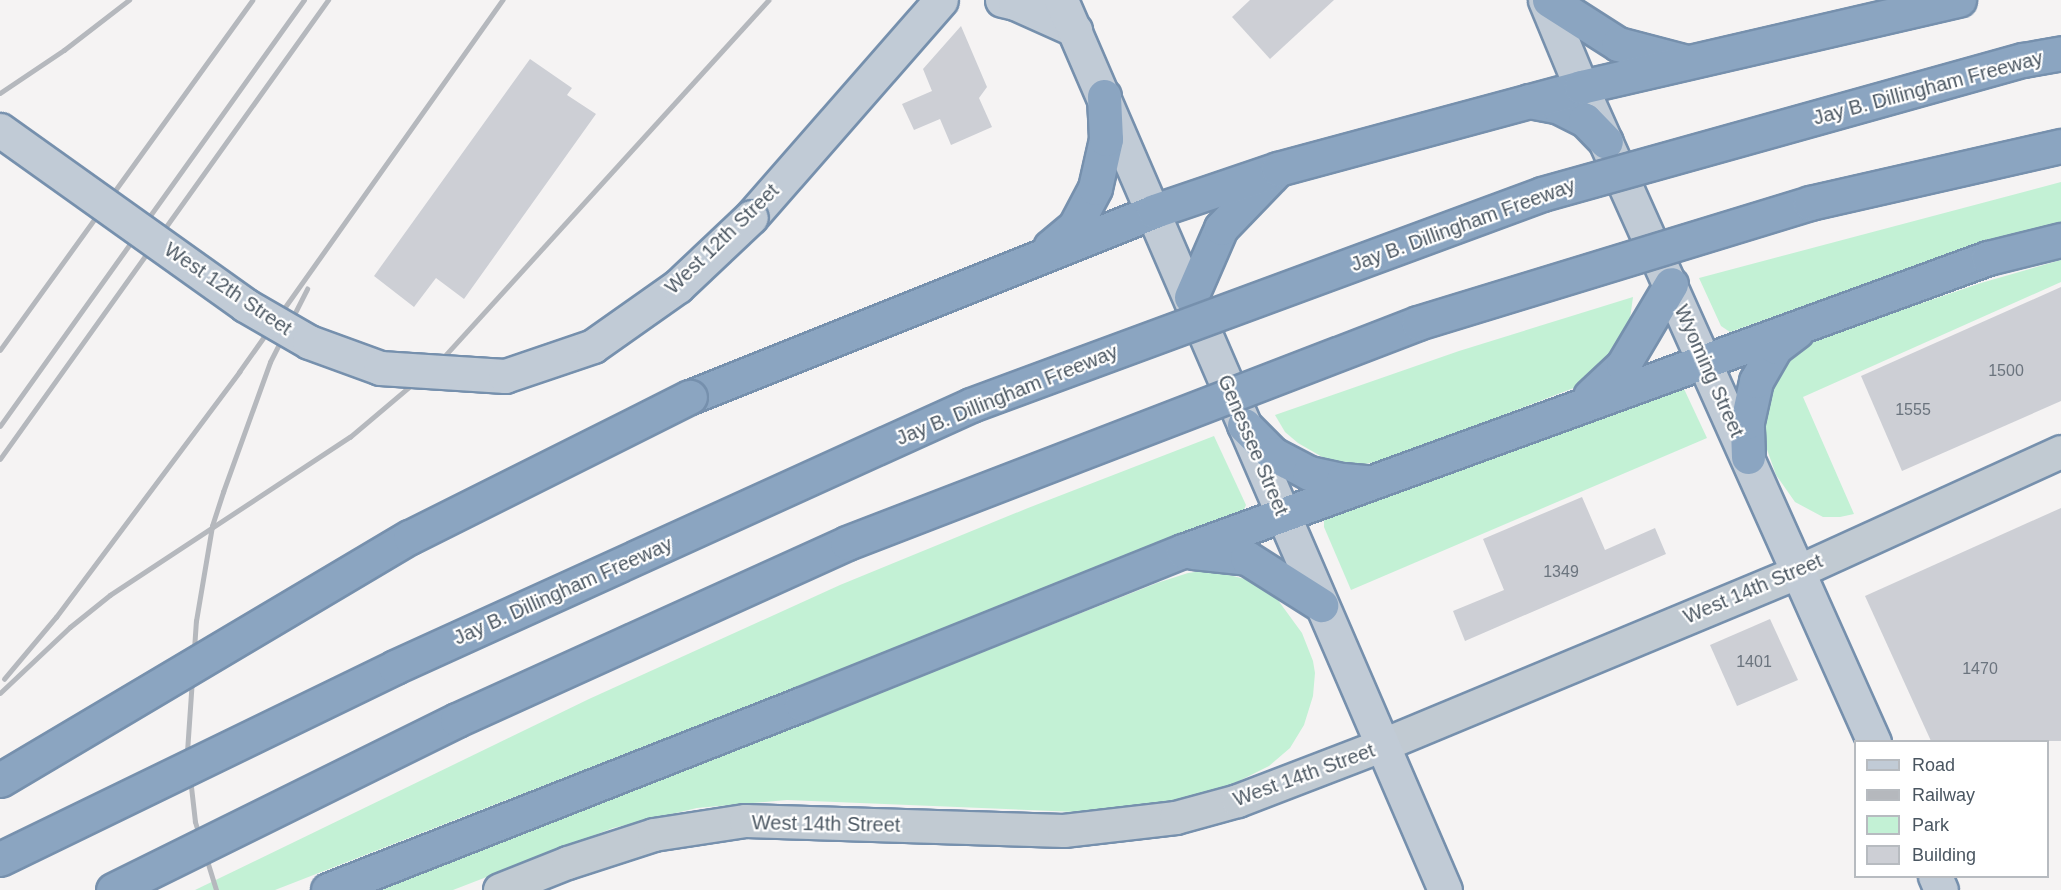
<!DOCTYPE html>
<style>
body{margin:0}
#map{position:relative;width:2061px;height:890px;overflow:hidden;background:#f5f3f3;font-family:Arial,sans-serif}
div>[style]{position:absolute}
.green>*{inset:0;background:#c3f1d5}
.building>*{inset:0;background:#cdcfd5}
.roads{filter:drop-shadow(2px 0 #7690ad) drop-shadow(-2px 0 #7690ad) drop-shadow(0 2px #7690ad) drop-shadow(0 -2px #7690ad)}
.street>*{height:32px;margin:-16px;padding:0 16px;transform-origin:16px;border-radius:16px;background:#c1cad2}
.secondary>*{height:33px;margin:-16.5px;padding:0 16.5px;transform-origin:16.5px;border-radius:16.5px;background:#c1cbd6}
.highway>*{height:33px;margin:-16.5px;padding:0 16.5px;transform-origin:16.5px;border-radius:16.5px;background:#8ba5c1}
.rail>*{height:4.5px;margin:-2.25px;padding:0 2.25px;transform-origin:2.25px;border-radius:2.25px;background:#b5b8bd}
.bridges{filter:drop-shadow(2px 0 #7690ad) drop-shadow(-2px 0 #7690ad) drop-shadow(0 2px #7690ad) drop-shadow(0 -2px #7690ad)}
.secondary-bridge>*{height:33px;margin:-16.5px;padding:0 16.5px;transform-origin:16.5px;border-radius:16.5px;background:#c1cbd6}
.highway-bridge>*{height:33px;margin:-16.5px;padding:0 16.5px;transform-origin:16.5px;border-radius:16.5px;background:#8ba5c1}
span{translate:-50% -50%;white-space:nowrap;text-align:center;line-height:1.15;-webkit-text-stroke:4.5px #fff;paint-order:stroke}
.number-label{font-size:16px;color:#6b747e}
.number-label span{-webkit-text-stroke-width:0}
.street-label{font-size:20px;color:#4a5661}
.legend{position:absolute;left:1854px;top:740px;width:195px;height:138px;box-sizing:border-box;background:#fff;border:2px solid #b7bbc0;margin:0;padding:8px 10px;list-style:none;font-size:18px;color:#4a5661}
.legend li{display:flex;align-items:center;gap:12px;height:30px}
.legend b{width:30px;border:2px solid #b7bbc0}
</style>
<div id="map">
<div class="green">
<div style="clip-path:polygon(2061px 182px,2061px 223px,1851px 289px,1730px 332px,1721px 326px,1699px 278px)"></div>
<div style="clip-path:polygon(2061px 260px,2061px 282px,1803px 397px,1854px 514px,1840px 517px,1823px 517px,1795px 502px,1776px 475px,1764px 441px,1763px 424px,1771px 388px,1781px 371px,1795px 355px,1817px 339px,1837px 332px,1981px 283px)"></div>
<div style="clip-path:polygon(1633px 297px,1629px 326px,1620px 346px,1579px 386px,1385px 460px,1365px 464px,1345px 463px,1324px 458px,1298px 443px,1285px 432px,1275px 415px,1459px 351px)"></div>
<div style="clip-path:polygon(1674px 384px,1683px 387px,1685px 391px,1707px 438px,1351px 590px,1324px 527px,1324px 519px)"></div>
<div style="clip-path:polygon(1214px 436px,1246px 505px,1242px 514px,275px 890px,195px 890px,589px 699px,840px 585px,1028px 508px)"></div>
<div style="clip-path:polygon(1209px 570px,1253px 581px,1272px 592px,1302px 633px,1313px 661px,1315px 673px,1313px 696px,1304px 725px,1290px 748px,1269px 766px,1227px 787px,1180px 800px,1130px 808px,1076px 812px,787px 800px,697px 808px,613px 828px,453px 890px,381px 890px,1157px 583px,1188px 573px)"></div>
</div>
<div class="building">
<div style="clip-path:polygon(1250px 0,1334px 0,1270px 59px,1232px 17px)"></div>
<div style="clip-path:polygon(961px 26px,987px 87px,979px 98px,992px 127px,951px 145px,940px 119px,914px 130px,902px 104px,932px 91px,923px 69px)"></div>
<div style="clip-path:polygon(530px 59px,572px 88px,567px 95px,596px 114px,464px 299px,436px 278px,414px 307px,374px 276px)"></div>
<div style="clip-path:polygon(2061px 287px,2061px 401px,1902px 471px,1861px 376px)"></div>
<div style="clip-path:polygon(1582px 497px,1605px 550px,1655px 528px,1666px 554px,1465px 641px,1453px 611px,1504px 590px,1483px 539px)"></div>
<div style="clip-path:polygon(2061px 508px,2061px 741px,1931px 741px,1865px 596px)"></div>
<div style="clip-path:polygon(1770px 619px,1798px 680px,1737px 706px,1710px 645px)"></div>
</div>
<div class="roads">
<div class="street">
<div style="left:500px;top:890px;width:73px;rotate:-21.7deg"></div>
<div style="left:568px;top:863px;width:90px;rotate:-18deg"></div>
<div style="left:654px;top:835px;width:93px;rotate:-8.7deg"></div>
<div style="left:746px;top:821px;width:318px;rotate:1.8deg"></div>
<div style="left:1064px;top:831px;width:113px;rotate:-6.6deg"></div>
<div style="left:1176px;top:818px;width:64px;rotate:-15.3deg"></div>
<div style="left:1238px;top:801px;width:153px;rotate:-21deg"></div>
<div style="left:1381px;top:746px;width:452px;rotate:-22.6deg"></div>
<div style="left:1798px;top:572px;width:289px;rotate:-24.5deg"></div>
</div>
<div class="secondary">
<div style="left:1002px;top:0;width:13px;rotate:13deg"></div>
<div style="left:1015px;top:3px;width:66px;rotate:24.2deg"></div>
<div style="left:1061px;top:0;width:969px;rotate:66.66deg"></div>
<div style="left:1545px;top:0;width:94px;rotate:67.5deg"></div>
<div style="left:1581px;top:87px;width:718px;rotate:65.9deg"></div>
<div style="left:751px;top:217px;width:288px;rotate:-48.8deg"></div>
<div style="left:1935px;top:876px;width:15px;rotate:67deg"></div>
</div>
<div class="highway">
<div style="left:1549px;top:0;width:82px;rotate:32.5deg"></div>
<div style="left:1618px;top:44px;width:67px;rotate:14.7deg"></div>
<div style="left:1529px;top:101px;width:31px;rotate:11deg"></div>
<div style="left:1559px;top:107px;width:29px;rotate:27deg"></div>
<div style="left:1585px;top:120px;width:30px;rotate:46deg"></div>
<div style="left:1050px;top:247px;width:33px;rotate:-40deg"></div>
<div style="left:1075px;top:226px;width:43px;rotate:-62.2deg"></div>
<div style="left:1095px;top:188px;width:50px;rotate:-77.3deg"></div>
<div style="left:1106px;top:139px;width:43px;rotate:-92.7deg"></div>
<div style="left:1191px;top:297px;width:75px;rotate:-66.5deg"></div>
<div style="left:1221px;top:228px;width:78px;rotate:-46deg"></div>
<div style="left:1590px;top:396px;width:45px;rotate:-43.2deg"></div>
<div style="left:1623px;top:365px;width:94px;rotate:-59.3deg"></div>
<div style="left:690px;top:397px;width:500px;rotate:-21.8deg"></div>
<div style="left:1154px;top:211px;width:131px;rotate:-18.7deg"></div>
<div style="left:1278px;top:169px;width:314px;rotate:-15.1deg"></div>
<div style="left:1581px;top:87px;width:388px;rotate:-13deg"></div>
<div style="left:1244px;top:425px;width:41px;rotate:45deg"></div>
<div style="left:1273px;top:454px;width:41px;rotate:27.8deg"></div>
<div style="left:1309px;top:473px;width:35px;rotate:12deg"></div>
<div style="left:1343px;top:480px;width:25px;rotate:5deg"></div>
<div style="left:1748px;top:457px;width:35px;rotate:-92deg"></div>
<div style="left:1747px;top:422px;width:42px;rotate:-77.6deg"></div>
<div style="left:1756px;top:381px;width:39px;rotate:-60deg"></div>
<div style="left:1776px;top:347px;width:26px;rotate:-37deg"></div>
<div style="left:1193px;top:552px;width:54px;rotate:6.3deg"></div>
<div style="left:1247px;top:558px;width:88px;rotate:32.4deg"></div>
<div style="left:328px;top:890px;width:509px;rotate:-21.43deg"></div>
<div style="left:802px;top:704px;width:411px;rotate:-21.9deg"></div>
<div style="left:1183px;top:551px;width:857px;rotate:-20deg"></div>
<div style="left:1988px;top:258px;width:75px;rotate:-13.9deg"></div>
</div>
</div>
<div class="rail">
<div style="left:0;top:93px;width:77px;rotate:-33.9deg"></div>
<div style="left:64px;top:50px;width:82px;rotate:-37.6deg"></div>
<div style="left:0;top:350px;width:431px;rotate:-54.2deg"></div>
<div style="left:0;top:426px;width:523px;rotate:-54.49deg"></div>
<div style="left:0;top:459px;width:564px;rotate:-54.45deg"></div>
<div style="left:4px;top:679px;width:81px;rotate:-50deg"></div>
<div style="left:56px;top:617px;width:306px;rotate:-53.2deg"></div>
<div style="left:239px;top:372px;width:456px;rotate:-54.7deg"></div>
<div style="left:0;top:693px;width:96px;rotate:-43.3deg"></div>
<div style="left:70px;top:627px;width:51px;rotate:-38.7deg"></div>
<div style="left:110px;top:595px;width:287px;rotate:-33.4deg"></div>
<div style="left:350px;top:437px;width:118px;rotate:-40.2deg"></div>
<div style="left:440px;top:361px;width:488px;rotate:-47.7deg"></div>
<div style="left:216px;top:890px;width:71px;rotate:-107.2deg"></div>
<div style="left:195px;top:822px;width:70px;rotate:-96.5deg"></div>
<div style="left:187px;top:752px;width:131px;rotate:-86.1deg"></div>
<div style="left:196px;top:621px;width:96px;rotate:-80.4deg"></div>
<div style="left:212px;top:526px;width:36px;rotate:-72deg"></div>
<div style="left:223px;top:492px;width:138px;rotate:-70.1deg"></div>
<div style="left:270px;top:362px;width:82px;rotate:-63.1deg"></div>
</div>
<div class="bridges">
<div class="secondary-bridge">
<div style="left:0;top:130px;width:301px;rotate:35.5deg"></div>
<div style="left:245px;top:305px;width:74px;rotate:30deg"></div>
<div style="left:309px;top:342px;width:76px;rotate:20.1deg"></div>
<div style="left:380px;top:368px;width:125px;rotate:3.7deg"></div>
<div style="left:505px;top:376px;width:93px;rotate:-18.8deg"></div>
<div style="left:593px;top:346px;width:104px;rotate:-35.2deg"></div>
<div style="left:678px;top:286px;width:100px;rotate:-43.4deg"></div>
</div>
<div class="highway-bridge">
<div style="left:0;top:780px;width:477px;rotate:-30.7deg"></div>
<div style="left:410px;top:537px;width:313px;rotate:-26.6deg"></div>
<div style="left:0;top:859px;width:439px;rotate:-25.9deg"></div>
<div style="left:395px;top:667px;width:633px;rotate:-24.46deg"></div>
<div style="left:971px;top:405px;width:609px;rotate:-20.28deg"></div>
<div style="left:1542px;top:194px;width:499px;rotate:-15.6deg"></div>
<div style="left:2023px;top:60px;width:39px;rotate:-10deg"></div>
<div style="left:113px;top:890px;width:384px;rotate:-26.3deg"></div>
<div style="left:457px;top:720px;width:428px;rotate:-24.4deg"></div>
<div style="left:847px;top:543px;width:612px;rotate:-21.07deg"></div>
<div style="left:1418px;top:323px;width:410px;rotate:-17deg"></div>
<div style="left:1810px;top:203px;width:257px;rotate:-12.8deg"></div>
</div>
</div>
<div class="number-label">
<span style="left:2006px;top:371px">1500</span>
<span style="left:1913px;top:410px">1555</span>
<span style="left:1561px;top:572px">1349</span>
<span style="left:1754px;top:662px">1401</span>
<span style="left:1980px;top:669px">1470</span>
</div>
<div class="street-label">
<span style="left:1928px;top:88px;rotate:-15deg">Jay B. Dillingham Freeway</span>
<span style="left:1463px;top:225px;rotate:-20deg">Jay B. Dillingham Freeway</span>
<span style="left:722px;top:239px;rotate:-44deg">West 12th Street</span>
<span style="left:228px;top:289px;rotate:34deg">West 12th Street</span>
<span style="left:1709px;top:371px;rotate:66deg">Wyoming Street</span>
<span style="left:1007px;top:395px;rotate:-22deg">Jay B. Dillingham Freeway</span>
<span style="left:1253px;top:445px;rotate:67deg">Genessee Street</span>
<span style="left:1753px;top:589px;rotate:-23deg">West 14th Street</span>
<span style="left:563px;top:591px;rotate:-24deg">Jay B. Dillingham Freeway</span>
<span style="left:1304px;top:775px;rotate:-20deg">West 14th Street</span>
<span style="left:826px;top:824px;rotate:1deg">West 14th Street</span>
</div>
<ul class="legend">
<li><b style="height:8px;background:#c1cbd6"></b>Road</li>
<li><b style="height:8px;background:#b5b8bd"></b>Railway</li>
<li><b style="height:16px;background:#c3f1d5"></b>Park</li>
<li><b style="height:16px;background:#cdcfd5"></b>Building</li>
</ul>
</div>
